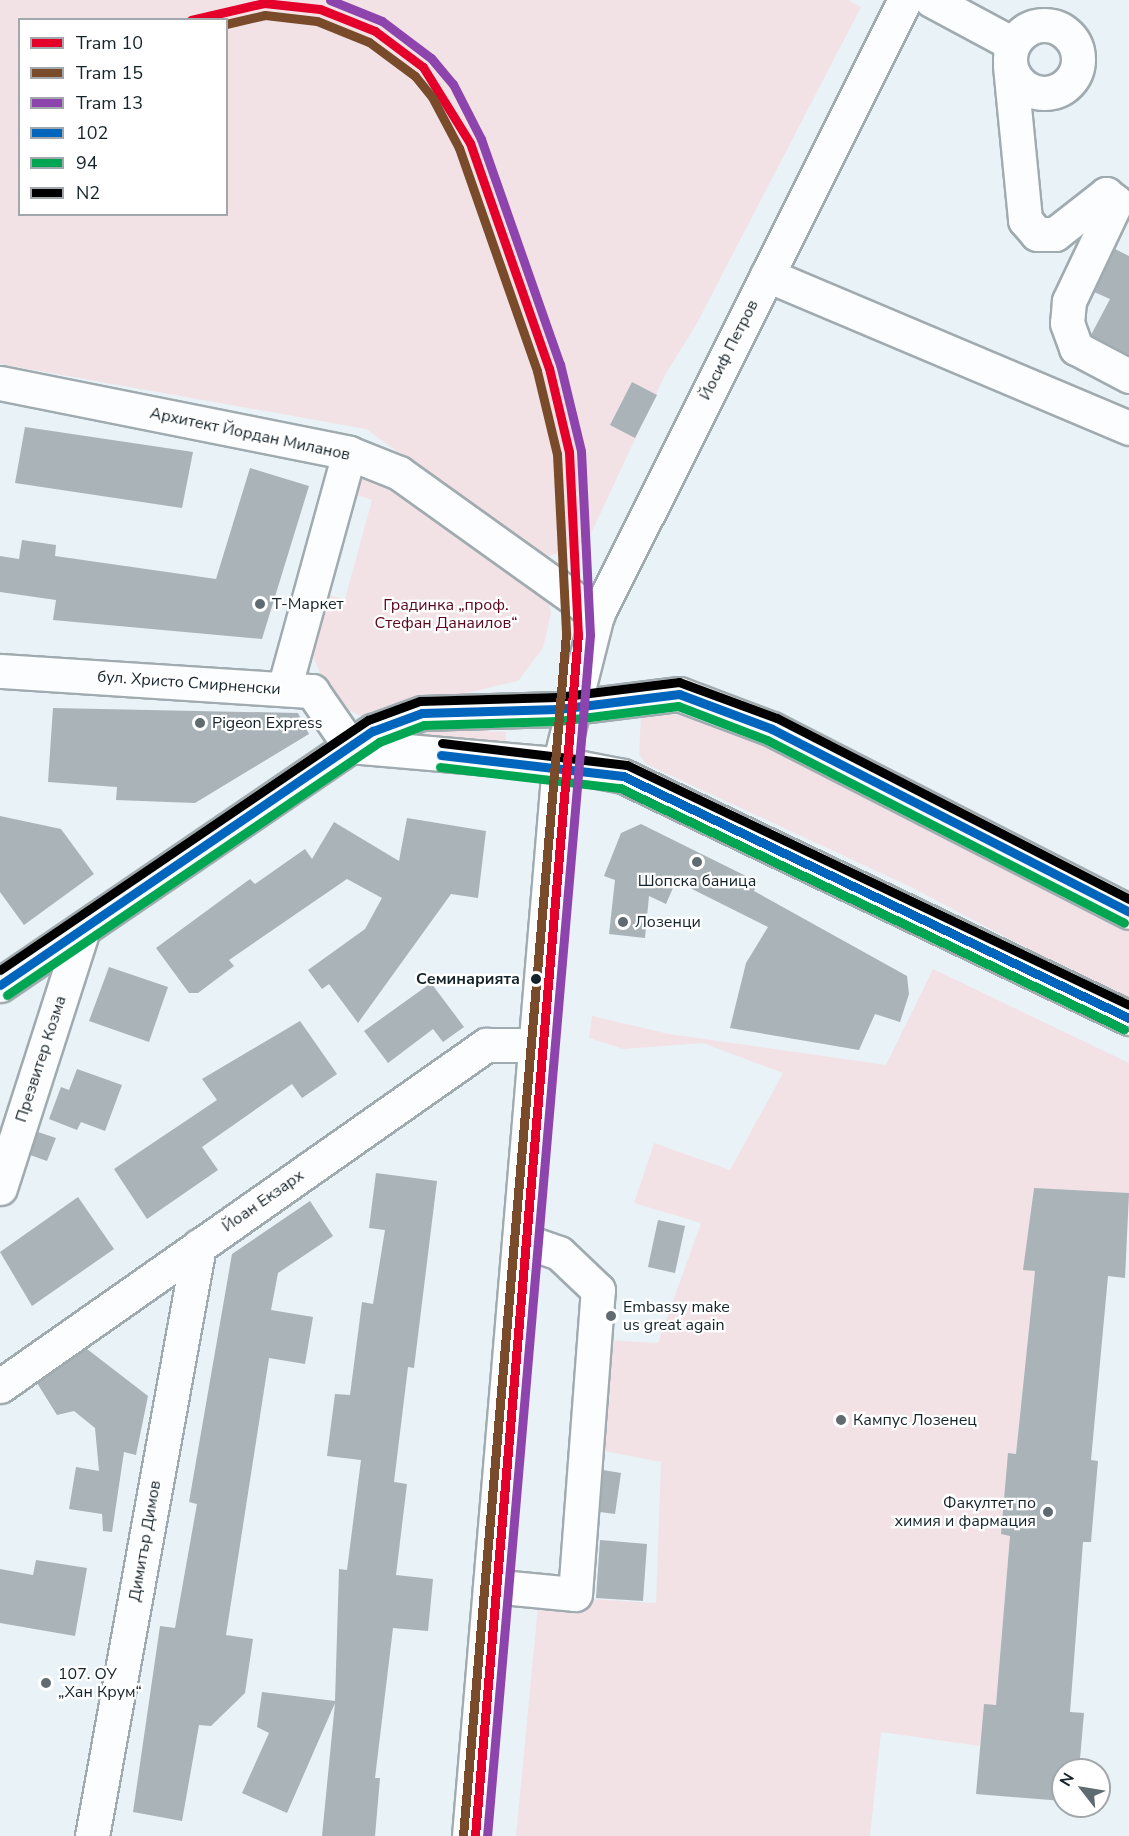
<!DOCTYPE html>
<meta charset="utf-8">
<style>
body{margin:0}
#map{position:relative;width:1129px;height:1836px;overflow:hidden;background:#e9f2f6;font-family:"Nunito Sans",sans-serif}
div>[style]{position:absolute}
.green>*{inset:0;background:#f2e2e6}
.building>*{inset:0;background:#a9b3b8}
.roads{filter:drop-shadow(2px 0 #a0abb0) drop-shadow(-2px 0 #a0abb0) drop-shadow(0 2px #a0abb0) drop-shadow(0 -2px #a0abb0)}
.minor>*{height:33px;margin:-16.5px;padding:0 16.5px;transform-origin:16.5px;border-radius:16.5px;background:#fcfdfe}
.minor>.ring{margin:-16.5px;padding:0;box-sizing:content-box;background:none;border:33px solid #fcfdfe;border-radius:50%}
.bus-1>*{height:9px;margin:-4.5px;padding:0 4.5px;transform-origin:4.5px;border-radius:4.5px;background:#0065bd}
.bus-2>*{height:9px;margin:-4.5px;padding:0 4.5px;transform-origin:4.5px;border-radius:4.5px;background:#00a651}
.bus-3>*{height:9px;margin:-4.5px;padding:0 4.5px;transform-origin:4.5px;border-radius:4.5px;background:#000}
.tram-1>*{height:9px;margin:-4.5px;padding:0 4.5px;transform-origin:4.5px;border-radius:4.5px;background:#e4002b}
.tram-2>*{height:9px;margin:-4.5px;padding:0 4.5px;transform-origin:4.5px;border-radius:4.5px;background:#7a4b2a}
.tram-3>*{height:9px;margin:-4.5px;padding:0 4.5px;transform-origin:4.5px;border-radius:4.5px;background:#8e44ad}
.dots>*{width:16px;height:16px;translate:-50% -50%;box-sizing:border-box;border:3px solid #fff;border-radius:50%}
span{translate:-50% -50%;white-space:nowrap;text-align:center;line-height:1.15;-webkit-text-stroke:4.5px #fff;paint-order:stroke}
.street-label{font-size:16px;color:#14232a}
.poi-label{font-size:16px;color:#14232a}
.left{translate:0 -50%;text-align:left}
.right{translate:-100% -50%;text-align:right}
.park-label{font-size:16px;color:#5b0620}
.stop-label{font-size:16px;color:#14232a;font-weight:700}
.legend{position:absolute;left:18px;top:18px;width:210px;height:198px;box-sizing:border-box;background:#fff;border:2px solid #a1a7aa;margin:0;padding:8px 10px;list-style:none;font-size:18px;color:#14232a}
.legend li{display:flex;align-items:center;gap:12px;height:30px}
.legend b{width:30px;border:2px solid #a1a7aa}
.north{position:absolute;left:1051px;top:1758px;width:60px;height:60px;box-sizing:border-box;background:#fff;border:2px solid #a1a7aa;border-radius:50%;rotate:301deg;font-size:16px;font-weight:700;line-height:24px;text-align:center;color:#14232a}
.north::after{content:'';display:block;margin:auto;width:21px;height:27px;background:#5f6b71;clip-path:polygon(50% 0,100% 100%,50% 72%,0 100%)}
</style>
<div id="map">
<div class="green">
<div style="clip-path:polygon(evenodd,0 0,848px 0,861px 7px,696px 325px,665px 375px,588px 540px,545px 558px,366px 429px,0 364px,0 0,20px 20px,226px 20px,226px 214px,20px 214px,20px 20px)"></div>
<div style="clip-path:polygon(371px 472px,547px 595px,551px 613px,543px 648px,518px 681px,364px 717px,344px 708px,320px 673px,311px 651px,323px 594px,345px 599px,372px 500px,350px 493px,356px 478px)"></div>
<div style="clip-path:polygon(684px 714px,732px 727px,1129px 924px,1129px 1002px,913px 888px,646px 764px,639px 755px,641px 716px)"></div>
<div style="clip-path:polygon(418px 728px,506px 732px,505px 745px,417px 741px)"></div>
<div style="clip-path:polygon(933px 969px,1129px 1063px,1129px 1193px,1033px 1189px,1024px 1270px,1035px 1271px,1016px 1454px,1009px 1453px,1001px 1534px,1010px 1536px,996px 1705px,984px 1705px,980px 1746px,881px 1732px,870px 1836px,516px 1836px,539px 1596px,656px 1603px,661px 1462px,599px 1450px,605px 1340px,658px 1343px,701px 1223px,634px 1203px,654px 1143px,730px 1170px,783px 1073px,703px 1043px,623px 1049px,589px 1038px,592px 1016px,669px 1034px,886px 1065px)"></div>
</div>
<div class="building">
<div style="clip-path:polygon(1115px 249px,1129px 256px,1129px 355px,1091px 335px,1110px 299px,1094px 292px)"></div>
<div style="clip-path:polygon(632px 382px,657px 395px,635px 438px,610px 425px)"></div>
<div style="clip-path:polygon(25px 427px,193px 452px,182px 508px,15px 483px)"></div>
<div style="clip-path:polygon(250px 468px,309px 486px,262px 639px,53px 620px,56px 600px,0 592px,0 556px,19px 559px,22px 540px,56px 545px,55px 556px,216px 579px)"></div>
<div style="clip-path:polygon(53px 708px,298px 713px,309px 734px,195px 803px,116px 800px,117px 787px,48px 782px)"></div>
<div style="clip-path:polygon(0 816px,61px 829px,94px 874px,24px 925px,0 892px)"></div>
<div style="clip-path:polygon(407px 818px,486px 831px,478px 898px,451px 894px,358px 1023px,329px 984px,322px 989px,308px 970px,365px 929px,382px 898px,347px 879px,229px 960px,234px 966px,198px 993px,189px 993px,156px 948px,250px 879px,255px 884px,305px 849px,312px 859px,334px 822px,399px 861px)"></div>
<div style="clip-path:polygon(641px 824px,758px 882px,754px 891px,907px 976px,909px 994px,900px 1022px,875px 1014px,859px 1050px,730px 1028px,746px 963px,768px 927px,676px 881px,666px 904px,649px 896px,645px 938px,609px 934px,615px 880px,604px 876px,621px 833px)"></div>
<div style="clip-path:polygon(109px 967px,168px 987px,149px 1042px,89px 1021px)"></div>
<div style="clip-path:polygon(431px 983px,464px 1027px,443px 1042px,433px 1029px,388px 1063px,364px 1031px)"></div>
<div style="clip-path:polygon(300px 1021px,337px 1074px,302px 1098px,292px 1084px,202px 1147px,218px 1170px,147px 1219px,114px 1169px,217px 1100px,202px 1079px)"></div>
<div style="clip-path:polygon(77px 1069px,122px 1085px,105px 1131px,81px 1122px,77px 1130px,49px 1119px,61px 1087px,69px 1090px)"></div>
<div style="clip-path:polygon(38px 1132px,56px 1138px,47px 1161px,30px 1155px)"></div>
<div style="clip-path:polygon(376px 1173px,437px 1181px,414px 1368px,408px 1367px,394px 1482px,407px 1484px,396px 1575px,433px 1579px,428px 1631px,393px 1628px,375px 1778px,380px 1778px,375px 1836px,322px 1836px,335px 1703px,287px 1813px,242px 1793px,269px 1733px,257px 1727px,262px 1692px,335px 1701px,339px 1569px,347px 1570px,361px 1460px,327px 1456px,335px 1394px,350px 1395px,362px 1302px,373px 1304px,385px 1230px,369px 1228px)"></div>
<div style="clip-path:polygon(1034px 1188px,1129px 1193px,1125px 1278px,1108px 1276px,1091px 1460px,1098px 1461px,1091px 1542px,1083px 1542px,1070px 1712px,1084px 1713px,1079px 1770px,1063px 1770px,1063px 1801px,976px 1794px,984px 1704px,996px 1705px,1010px 1536px,1001px 1534px,1008px 1453px,1016px 1454px,1035px 1271px,1023px 1270px)"></div>
<div style="clip-path:polygon(78px 1197px,114px 1249px,32px 1306px,0 1252px)"></div>
<div style="clip-path:polygon(310px 1201px,333px 1236px,278px 1273px,271px 1310px,313px 1317px,305px 1364px,269px 1358px,226px 1635px,253px 1639px,245px 1693px,211px 1726px,199px 1725px,182px 1821px,133px 1812px,160px 1626px,175px 1628px,197px 1504px,189px 1502px,232px 1254px)"></div>
<div style="clip-path:polygon(658px 1220px,685px 1226px,675px 1273px,648px 1267px)"></div>
<div style="clip-path:polygon(87px 1349px,148px 1396px,136px 1455px,124px 1452px,112px 1532px,103px 1531px,102px 1514px,69px 1509px,76px 1467px,99px 1471px,95px 1428px,74px 1411px,57px 1415px,37px 1383px)"></div>
<div style="clip-path:polygon(603px 1470px,621px 1473px,615px 1514px,600px 1512px)"></div>
<div style="clip-path:polygon(600px 1540px,647px 1544px,643px 1601px,596px 1598px)"></div>
<div style="clip-path:polygon(36px 1560px,87px 1568px,75px 1636px,0 1623px,0 1569px,33px 1575px)"></div>
</div>
<div class="roads">
<div class="minor">
<div style="left:931px;top:0;width:93px;rotate:28.2deg"></div>
<div class="ring" style="left:1010px;top:25px;width:35px;height:35px"></div>
<div style="left:1010px;top:66px;width:155px;rotate:84.4deg"></div>
<div style="left:1025px;top:220px;width:18px;rotate:49deg"></div>
<div style="left:1037px;top:234px;width:18px"></div>
<div style="left:1055px;top:234px;width:65px;rotate:-38.1deg"></div>
<div style="left:1106px;top:194px;width:13px;rotate:39deg"></div>
<div style="left:1116px;top:202px;width:110px;rotate:115.4deg"></div>
<div style="left:1069px;top:301px;width:22px;rotate:95deg"></div>
<div style="left:1067px;top:323px;width:27px;rotate:70deg"></div>
<div style="left:1076px;top:348px;width:60px;rotate:27.8deg"></div>
<div style="left:767px;top:275px;width:393px;rotate:22.9deg"></div>
<div style="left:0;top:383px;width:356px;rotate:11.3deg"></div>
<div style="left:349px;top:453px;width:54px;rotate:21.8deg"></div>
<div style="left:399px;top:473px;width:244px;rotate:35.6deg"></div>
<div style="left:0;top:671px;width:313px;rotate:3.7deg"></div>
<div style="left:312px;top:691px;width:67px;rotate:55.4deg"></div>
<div style="left:284px;top:689px;width:245px;rotate:-74.6deg"></div>
<div style="left:350px;top:746px;width:217px;rotate:5deg"></div>
<div style="left:566px;top:765px;width:58px;rotate:10.9deg"></div>
<div style="left:623px;top:776px;width:561px;rotate:25.56deg"></div>
<div style="left:0;top:985px;width:451px;rotate:-34.3deg"></div>
<div style="left:373px;top:731px;width:52px;rotate:-20.2deg"></div>
<div style="left:422px;top:713px;width:136px;rotate:-1.7deg"></div>
<div style="left:558px;top:709px;width:122px;rotate:-7.1deg"></div>
<div style="left:679px;top:694px;width:99px;rotate:20.6deg"></div>
<div style="left:772px;top:729px;width:401px;rotate:27.1deg"></div>
<div style="left:0;top:1188px;width:272px;rotate:-72.2deg"></div>
<div style="left:0;top:1386px;width:594px;rotate:-35.06deg"></div>
<div style="left:486px;top:1045px;width:50px"></div>
<div style="left:490px;top:1586px;width:85px;rotate:5.4deg"></div>
<div style="left:575px;top:1594px;width:305px;rotate:-85.7deg"></div>
<div style="left:598px;top:1290px;width:54px;rotate:-136.5deg"></div>
<div style="left:559px;top:1253px;width:42px;rotate:-160.7deg"></div>
<div style="left:92px;top:1836px;width:600px;rotate:-79.72deg"></div>
<div style="left:469px;top:1836px;width:1075px;rotate:-85.2deg"></div>
<div style="left:559px;top:765px;width:155px;rotate:-75.8deg"></div>
<div style="left:597px;top:615px;width:688px;rotate:-63.4deg"></div>
</div>
</div>
<div class="bus-1">
<div style="left:441px;top:755px;width:183px;rotate:6.6deg"></div>
<div style="left:623px;top:776px;width:561px;rotate:25.56deg"></div>
<div style="left:0;top:985px;width:451px;rotate:-34.3deg"></div>
<div style="left:373px;top:731px;width:52px;rotate:-20.2deg"></div>
<div style="left:422px;top:713px;width:136px;rotate:-1.7deg"></div>
<div style="left:558px;top:709px;width:122px;rotate:-7.1deg"></div>
<div style="left:679px;top:694px;width:99px;rotate:20.6deg"></div>
<div style="left:772px;top:729px;width:401px;rotate:27.1deg"></div>
</div>
<div class="bus-2">
<div style="left:440px;top:767px;width:181px;rotate:6.7deg"></div>
<div style="left:620px;top:788px;width:559px;rotate:25.56deg"></div>
<div style="left:7px;top:995px;width:450px;rotate:-34.2deg"></div>
<div style="left:379px;top:742px;width:48px;rotate:-20.7deg"></div>
<div style="left:424px;top:725px;width:134px;rotate:-1.7deg"></div>
<div style="left:558px;top:721px;width:121px;rotate:-7.1deg"></div>
<div style="left:678px;top:706px;width:95px;rotate:20.9deg"></div>
<div style="left:767px;top:740px;width:401px;rotate:27.1deg"></div>
</div>
<div class="bus-3">
<div style="left:442px;top:743px;width:186px;rotate:6.8deg"></div>
<div style="left:627px;top:765px;width:556px;rotate:25.55deg"></div>
<div style="left:0;top:970px;width:445px;rotate:-34.2deg"></div>
<div style="left:368px;top:720px;width:55px;rotate:-20.1deg"></div>
<div style="left:420px;top:701px;width:137px;rotate:-1.7deg"></div>
<div style="left:557px;top:697px;width:123px;rotate:-7deg"></div>
<div style="left:679px;top:682px;width:104px;rotate:20.2deg"></div>
<div style="left:777px;top:718px;width:396px;rotate:27.2deg"></div>
</div>
<div class="tram-1">
<div style="left:191px;top:20px;width:75px;rotate:-13.1deg"></div>
<div style="left:264px;top:3px;width:56px;rotate:6.1deg"></div>
<div style="left:320px;top:9px;width:59px;rotate:21.8deg"></div>
<div style="left:375px;top:31px;width:60px;rotate:36.9deg"></div>
<div style="left:423px;top:67px;width:89px;rotate:58.3deg"></div>
<div style="left:470px;top:143px;width:238px;rotate:70.7deg"></div>
<div style="left:549px;top:368px;width:86px;rotate:76.6deg"></div>
<div style="left:569px;top:452px;width:182px;rotate:87.2deg"></div>
<div style="left:578px;top:634px;width:1206px;rotate:94.9deg"></div>
</div>
<div class="tram-2">
<div style="left:226px;top:24px;width:40px;rotate:-13deg"></div>
<div style="left:265px;top:15px;width:52px;rotate:6.6deg"></div>
<div style="left:317px;top:21px;width:56px;rotate:22deg"></div>
<div style="left:369px;top:42px;width:57px;rotate:36.5deg"></div>
<div style="left:415px;top:76px;width:27px;rotate:51deg"></div>
<div style="left:432px;top:97px;width:58px;rotate:62.1deg"></div>
<div style="left:459px;top:148px;width:236px;rotate:70.7deg"></div>
<div style="left:537px;top:371px;width:85px;rotate:76.5deg"></div>
<div style="left:557px;top:454px;width:180px;rotate:87.1deg"></div>
<div style="left:566px;top:634px;width:1205px;rotate:94.9deg"></div>
</div>
<div class="tram-3">
<div style="left:330px;top:0;width:56px;rotate:22deg"></div>
<div style="left:382px;top:21px;width:61px;rotate:37.1deg"></div>
<div style="left:431px;top:58px;width:34px;rotate:50deg"></div>
<div style="left:453px;top:84px;width:62px;rotate:63deg"></div>
<div style="left:481px;top:139px;width:238px;rotate:70.7deg"></div>
<div style="left:560px;top:364px;width:89px;rotate:76.4deg"></div>
<div style="left:581px;top:451px;width:184px;rotate:87.2deg"></div>
<div style="left:590px;top:635px;width:1205px;rotate:94.9deg"></div>
</div>
<div class="dots">
<div style="left:260px;top:604px;background:#5f6b71"></div>
<div style="left:200px;top:723px;background:#5f6b71"></div>
<div style="left:697px;top:862px;background:#5f6b71"></div>
<div style="left:623px;top:922px;background:#5f6b71"></div>
<div style="left:536px;top:979px;background:#14232a"></div>
<div style="left:611px;top:1316px;background:#5f6b71"></div>
<div style="left:841px;top:1420px;background:#5f6b71"></div>
<div style="left:1048px;top:1512px;background:#5f6b71"></div>
<div style="left:46px;top:1683px;background:#5f6b71"></div>
</div>
<div class="street-label">
<span style="left:729px;top:350px;rotate:-63deg">Йосиф Петров</span>
<span style="left:250px;top:434px;rotate:12deg">Архитект Йордан Миланов</span>
<span style="left:189px;top:683px;rotate:4deg">бул. Христо Смирненски</span>
<span style="left:41px;top:1059px;rotate:-72deg">Презвитер Козма</span>
<span style="left:263px;top:1201px;rotate:-35deg">Йоан Екзарх</span>
<span style="left:145px;top:1541px;rotate:-80deg">Димитър Димов</span>
</div>
<div class="poi-label">
<span class="left" style="left:272px;top:604px">Т-Маркет</span>
<span class="left" style="left:212px;top:723px">Pigeon Express</span>
<span style="left:697px;top:881px">Шопска баница</span>
<span class="left" style="left:635px;top:922px">Лозенци</span>
<span class="left" style="left:623px;top:1316px">Embassy make<br>us great again</span>
<span class="left" style="left:853px;top:1420px">Кампус Лозенец</span>
<span class="right" style="left:1036px;top:1512px">Факултет по<br>химия и фармация</span>
<span class="left" style="left:58px;top:1683px">107. ОУ<br>„Хан Крум“</span>
</div>
<div class="park-label">
<span style="left:446px;top:614px">Градинка „проф.<br>Стефан Данаилов“</span>
</div>
<div class="stop-label">
<span class="right" style="left:520px;top:979px">Семинарията</span>
</div>
<ul class="legend">
<li><b style="height:8px;background:#e4002b"></b>Tram 10</li>
<li><b style="height:8px;background:#7a4b2a"></b>Tram 15</li>
<li><b style="height:8px;background:#8e44ad"></b>Tram 13</li>
<li><b style="height:8px;background:#0065bd"></b>102</li>
<li><b style="height:8px;background:#00a651"></b>94</li>
<li><b style="height:8px;background:#000"></b>N2</li>
</ul>
<div class="north">N</div>
</div>
